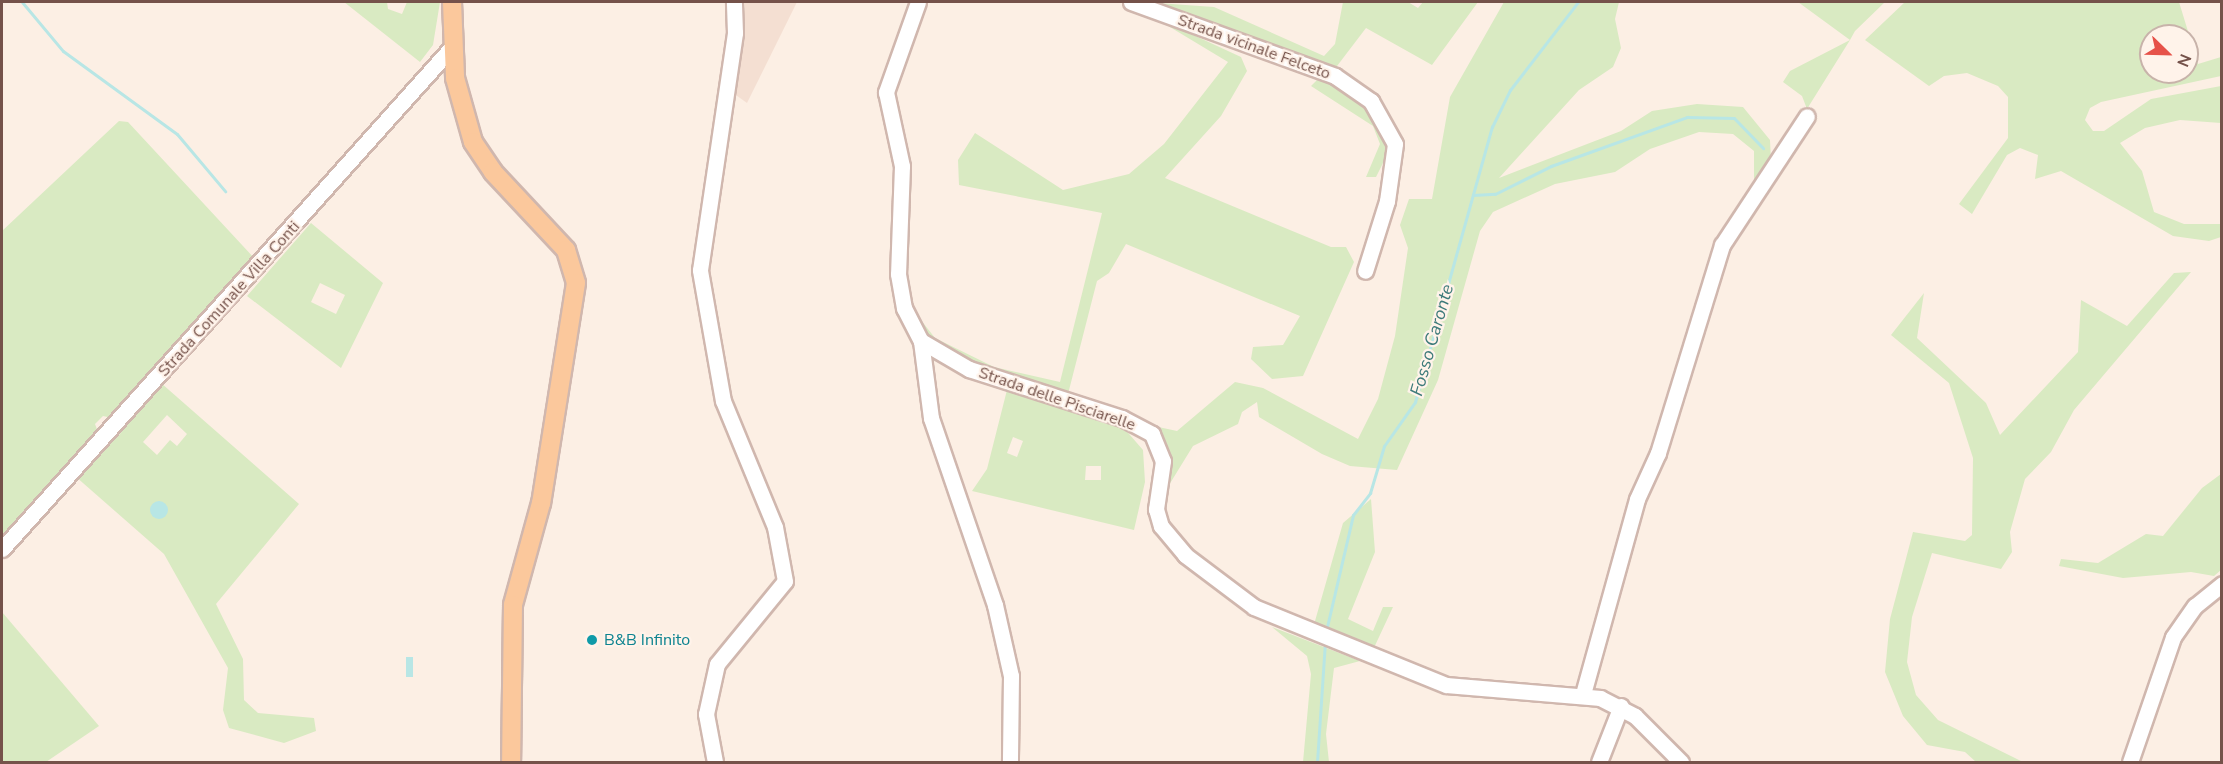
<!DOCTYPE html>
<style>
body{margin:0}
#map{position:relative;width:2223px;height:764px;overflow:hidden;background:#fcefe4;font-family:"Nunito Sans",sans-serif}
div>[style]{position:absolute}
.residential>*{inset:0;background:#f4dfd2}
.green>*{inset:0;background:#d9eac2}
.water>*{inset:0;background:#b8e6e5}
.round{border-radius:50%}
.stream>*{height:3px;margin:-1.5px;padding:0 1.5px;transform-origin:1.5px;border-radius:1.5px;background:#b8e6e5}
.roads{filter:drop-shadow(2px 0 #d0b7ae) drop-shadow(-2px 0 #d0b7ae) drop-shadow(0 2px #d0b7ae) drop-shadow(0 -2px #d0b7ae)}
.minor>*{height:15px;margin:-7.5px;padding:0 7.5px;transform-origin:7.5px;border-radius:7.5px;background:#fff}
.major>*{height:18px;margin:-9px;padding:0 9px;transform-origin:9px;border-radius:9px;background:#fbc89c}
.dots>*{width:16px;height:16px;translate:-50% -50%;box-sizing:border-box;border:3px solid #fff3ea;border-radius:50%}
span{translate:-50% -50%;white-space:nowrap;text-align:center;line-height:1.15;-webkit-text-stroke:4.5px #fff3ea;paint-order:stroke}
.street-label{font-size:16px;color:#75524a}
.culture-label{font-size:16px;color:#0d838f}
.left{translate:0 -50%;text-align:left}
.water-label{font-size:18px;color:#3d7a7a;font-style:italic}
.frame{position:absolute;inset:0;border:3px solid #75524a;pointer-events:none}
.north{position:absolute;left:2139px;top:24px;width:60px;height:60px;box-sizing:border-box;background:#fff3ea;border:2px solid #c8b3aa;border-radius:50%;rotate:113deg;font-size:16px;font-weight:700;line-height:24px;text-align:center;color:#75524a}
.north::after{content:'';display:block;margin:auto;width:21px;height:27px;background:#e65249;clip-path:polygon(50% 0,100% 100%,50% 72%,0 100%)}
</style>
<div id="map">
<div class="residential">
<div style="clip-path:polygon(734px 2px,797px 2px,747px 103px,726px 88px)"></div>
</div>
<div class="green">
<div style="clip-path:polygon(344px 2px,387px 2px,388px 9px,402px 14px,407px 2px,440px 2px,433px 45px,420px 62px)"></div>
<div style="clip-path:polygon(1143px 2px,1214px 7px,1324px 56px,1335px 44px,1343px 2px,1408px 2px,1418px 8px,1423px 2px,1478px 2px,1432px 65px,1366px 28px,1334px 70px)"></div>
<div style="clip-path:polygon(1504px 2px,1619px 2px,1615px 19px,1621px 48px,1613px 67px,1579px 90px,1499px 178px,1621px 131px,1652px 111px,1697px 104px,1743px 107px,1770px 140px,1771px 161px,1754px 182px,1754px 151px,1733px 134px,1699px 132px,1650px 149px,1615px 172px,1555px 184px,1493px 212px,1480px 231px,1438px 380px,1397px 470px,1350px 466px,1322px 454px,1259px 417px,1257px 402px,1242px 412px,1238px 424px,1193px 446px,1161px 498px,1149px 425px,1177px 431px,1235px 382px,1263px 388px,1358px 439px,1378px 399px,1395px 336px,1408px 248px,1400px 225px,1409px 199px,1432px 199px,1450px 97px)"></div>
<div style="clip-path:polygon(1798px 2px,1885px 2px,1855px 31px,1850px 40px,1807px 109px,1802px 96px,1783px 82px,1790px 71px,1850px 40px)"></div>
<div style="clip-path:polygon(evenodd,1905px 2px,2179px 2px,2198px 64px,2221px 57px,2221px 76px,2101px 102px,2090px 108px,2085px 120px,2093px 131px,2104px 131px,2151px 99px,2221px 86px,2221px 123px,2180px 120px,2145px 128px,2120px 143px,2142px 171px,2154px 212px,2184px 224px,2221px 224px,2221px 237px,2209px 241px,2173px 236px,2061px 171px,2035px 179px,2038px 155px,2020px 148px,2007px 155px,1972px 214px,1959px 204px,2008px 138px,2008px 97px,1998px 86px,1967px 73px,1944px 76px,1929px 86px,1865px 40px,1905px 2px,2151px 36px,2187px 36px,2187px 72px,2151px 72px,2151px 36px)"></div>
<div style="clip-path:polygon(1150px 15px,1241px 57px,1247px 71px,1221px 116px,1165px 178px,1331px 247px,1346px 247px,1354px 262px,1303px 376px,1272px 379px,1251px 359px,1253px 347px,1283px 345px,1300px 316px,1126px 244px,1109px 273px,1097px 281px,1068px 394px,971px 363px,921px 332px,913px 310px,935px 338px,994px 367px,1060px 382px,1102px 213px,959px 185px,958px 160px,975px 133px,1063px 190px,1129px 174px,1164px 144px,1228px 62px)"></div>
<div style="clip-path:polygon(1317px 80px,1339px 85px,1375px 115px,1389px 151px,1376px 177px,1366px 177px,1380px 144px,1373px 126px,1311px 86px)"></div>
<div style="clip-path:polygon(119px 121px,128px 122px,255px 259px,112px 418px,103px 416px,95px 424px,98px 432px,2px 542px,2px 231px)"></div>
<div style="clip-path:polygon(evenodd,311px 223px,383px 283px,341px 368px,247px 296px,311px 223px,320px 283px,345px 295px,336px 314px,311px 302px,320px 283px)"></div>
<div style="clip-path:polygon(2191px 272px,2074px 410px,2051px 452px,2025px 479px,2010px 532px,2012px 552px,2001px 569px,1932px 553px,1912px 617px,1907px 662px,1916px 695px,1938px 720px,2023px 762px,1976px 762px,1965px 752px,1927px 745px,1903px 716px,1885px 672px,1890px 619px,1913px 532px,1965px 541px,1972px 535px,1973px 458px,1949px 383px,1891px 335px,1924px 293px,1917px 338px,1986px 403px,2000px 435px,2078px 352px,2081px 300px,2127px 326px,2174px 273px)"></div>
<div style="clip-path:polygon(evenodd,161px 383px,299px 504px,216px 604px,243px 659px,244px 700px,258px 713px,314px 718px,316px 731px,284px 743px,229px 728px,223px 710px,228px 668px,164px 554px,75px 476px,112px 442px,111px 437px,119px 435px,161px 383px,167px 415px,187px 434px,177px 446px,170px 440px,157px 455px,143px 442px,167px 415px)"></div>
<div style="clip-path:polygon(evenodd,1007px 390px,1123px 427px,1143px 450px,1145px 482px,1134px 530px,972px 491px,987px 469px,1007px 390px,1013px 437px,1023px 441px,1017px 457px,1007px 453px,1013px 437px,1007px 390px,1086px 466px,1101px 466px,1101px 480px,1085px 480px,1086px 466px)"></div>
<div style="clip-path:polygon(2221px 474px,2221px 570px,2214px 576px,2191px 572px,2123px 578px,2059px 566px,2061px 559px,2098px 563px,2146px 534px,2163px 536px,2202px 488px)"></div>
<div style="clip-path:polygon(1371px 499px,1375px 552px,1348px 619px,1373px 631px,1383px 607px,1393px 607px,1372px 652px,1313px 628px,1343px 523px)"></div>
<div style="clip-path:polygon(2px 612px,99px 726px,46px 762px,2px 762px)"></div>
<div style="clip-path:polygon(1272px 627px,1360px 661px,1334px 668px,1326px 734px,1329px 762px,1303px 762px,1311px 674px,1307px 656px)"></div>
</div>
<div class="water">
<div class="round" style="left:150px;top:501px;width:18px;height:18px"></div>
<div style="clip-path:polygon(406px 657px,413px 657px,413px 677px,406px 677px)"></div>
</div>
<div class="stream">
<div style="left:22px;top:2px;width:64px;rotate:50.1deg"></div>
<div style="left:63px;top:51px;width:141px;rotate:36.1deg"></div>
<div style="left:177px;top:134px;width:75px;rotate:49.9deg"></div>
<div style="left:1473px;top:195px;width:22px;rotate:-3deg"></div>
<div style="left:1495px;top:194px;width:63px;rotate:-26.6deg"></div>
<div style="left:1551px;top:166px;width:145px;rotate:-19.8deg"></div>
<div style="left:1687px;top:117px;width:47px;rotate:1.2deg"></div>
<div style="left:1734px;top:118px;width:42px;rotate:46deg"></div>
<div style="left:1326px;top:631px;width:119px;rotate:-76.9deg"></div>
<div style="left:1353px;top:515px;width:28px;rotate:-52deg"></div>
<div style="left:1370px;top:493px;width:49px;rotate:-73.4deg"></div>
<div style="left:1384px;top:446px;width:54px;rotate:-54.8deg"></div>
<div style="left:1415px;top:402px;width:286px;rotate:-74.4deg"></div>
<div style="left:1492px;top:127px;width:41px;rotate:-64.1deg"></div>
<div style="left:1510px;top:90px;width:111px;rotate:-52.3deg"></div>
<div style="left:1317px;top:762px;width:122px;rotate:-86.2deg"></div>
</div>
<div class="roads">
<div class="minor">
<div style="left:918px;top:2px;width:96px;rotate:109.6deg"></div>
<div style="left:886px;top:92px;width:76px;rotate:77.8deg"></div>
<div style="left:902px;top:166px;width:108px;rotate:92.1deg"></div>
<div style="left:898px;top:274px;width:35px;rotate:80deg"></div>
<div style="left:904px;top:308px;width:37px;rotate:63deg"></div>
<div style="left:921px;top:341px;width:56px;rotate:30.3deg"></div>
<div style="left:969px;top:369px;width:161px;rotate:17.8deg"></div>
<div style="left:1122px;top:418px;width:34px;rotate:28deg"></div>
<div style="left:1152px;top:434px;width:29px;rotate:68deg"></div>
<div style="left:1163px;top:461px;width:49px;rotate:98.3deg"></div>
<div style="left:1156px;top:509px;width:18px;rotate:74deg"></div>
<div style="left:1161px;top:526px;width:38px;rotate:50deg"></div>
<div style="left:1185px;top:555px;width:86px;rotate:37deg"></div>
<div style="left:1254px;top:607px;width:207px;rotate:22.1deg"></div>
<div style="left:1446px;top:685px;width:155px;rotate:4.8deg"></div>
<div style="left:1600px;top:698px;width:39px;rotate:27deg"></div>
<div style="left:1635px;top:716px;width:65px;rotate:45deg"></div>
<div style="left:1131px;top:2px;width:217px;rotate:19.9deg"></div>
<div style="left:1335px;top:76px;width:44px;rotate:34.8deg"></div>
<div style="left:1371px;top:101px;width:49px;rotate:60.8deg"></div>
<div style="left:1395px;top:144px;width:58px;rotate:98deg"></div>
<div style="left:1387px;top:201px;width:73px;rotate:107.4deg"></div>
<div style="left:921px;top:341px;width:78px;rotate:82.6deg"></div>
<div style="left:931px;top:418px;width:198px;rotate:71.1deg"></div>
<div style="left:995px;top:605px;width:73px;rotate:77.3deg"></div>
<div style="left:1011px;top:676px;width:86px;rotate:90.7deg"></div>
<div style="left:2px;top:549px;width:674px;rotate:-48.13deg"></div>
<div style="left:1583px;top:694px;width:202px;rotate:-74.5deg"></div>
<div style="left:1637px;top:499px;width:51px;rotate:-65.5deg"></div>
<div style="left:1658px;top:453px;width:218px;rotate:-72.9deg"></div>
<div style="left:1722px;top:245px;width:154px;rotate:-56.6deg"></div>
<div style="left:715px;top:762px;width:49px;rotate:-100.6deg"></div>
<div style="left:706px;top:714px;width:51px;rotate:-77.6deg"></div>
<div style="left:717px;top:664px;width:107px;rotate:-50.7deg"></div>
<div style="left:785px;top:581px;width:55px;rotate:-100.5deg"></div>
<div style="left:775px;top:527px;width:136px;rotate:-112.4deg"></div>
<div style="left:723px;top:401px;width:133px;rotate:-100deg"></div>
<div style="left:700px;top:270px;width:240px;rotate:-81.6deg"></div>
<div style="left:735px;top:33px;width:31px;rotate:-92deg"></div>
<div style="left:1599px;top:762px;width:60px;rotate:-68.6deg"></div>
<div style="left:2130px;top:762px;width:132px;rotate:-71deg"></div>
<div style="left:2173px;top:637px;width:38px;rotate:-55deg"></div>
<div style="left:2195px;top:606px;width:35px;rotate:-39deg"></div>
</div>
<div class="major">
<div style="left:452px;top:2px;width:76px;rotate:87.7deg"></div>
<div style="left:455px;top:78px;width:66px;rotate:74.3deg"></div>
<div style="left:473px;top:142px;width:36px;rotate:56deg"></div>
<div style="left:493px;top:172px;width:107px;rotate:46.9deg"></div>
<div style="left:566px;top:250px;width:34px;rotate:73deg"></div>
<div style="left:576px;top:283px;width:223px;rotate:99deg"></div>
<div style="left:541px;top:503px;width:106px;rotate:105.4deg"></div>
<div style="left:513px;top:605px;width:157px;rotate:90.7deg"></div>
</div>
</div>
<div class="dots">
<div style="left:592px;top:640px;background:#0f9aa8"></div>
</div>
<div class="street-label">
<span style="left:1254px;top:47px;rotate:20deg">Strada vicinale Felceto</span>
<span style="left:229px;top:299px;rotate:-48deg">Strada Comunale Villa Conti</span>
<span style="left:1057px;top:399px;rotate:19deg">Strada delle Pisciarelle</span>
</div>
<div class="culture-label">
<span class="left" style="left:604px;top:640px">B&amp;B Infinito</span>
</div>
<div class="water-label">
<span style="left:1432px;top:340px;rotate:-74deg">Fosso Caronte</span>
</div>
<div class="frame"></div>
<div class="north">N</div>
</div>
